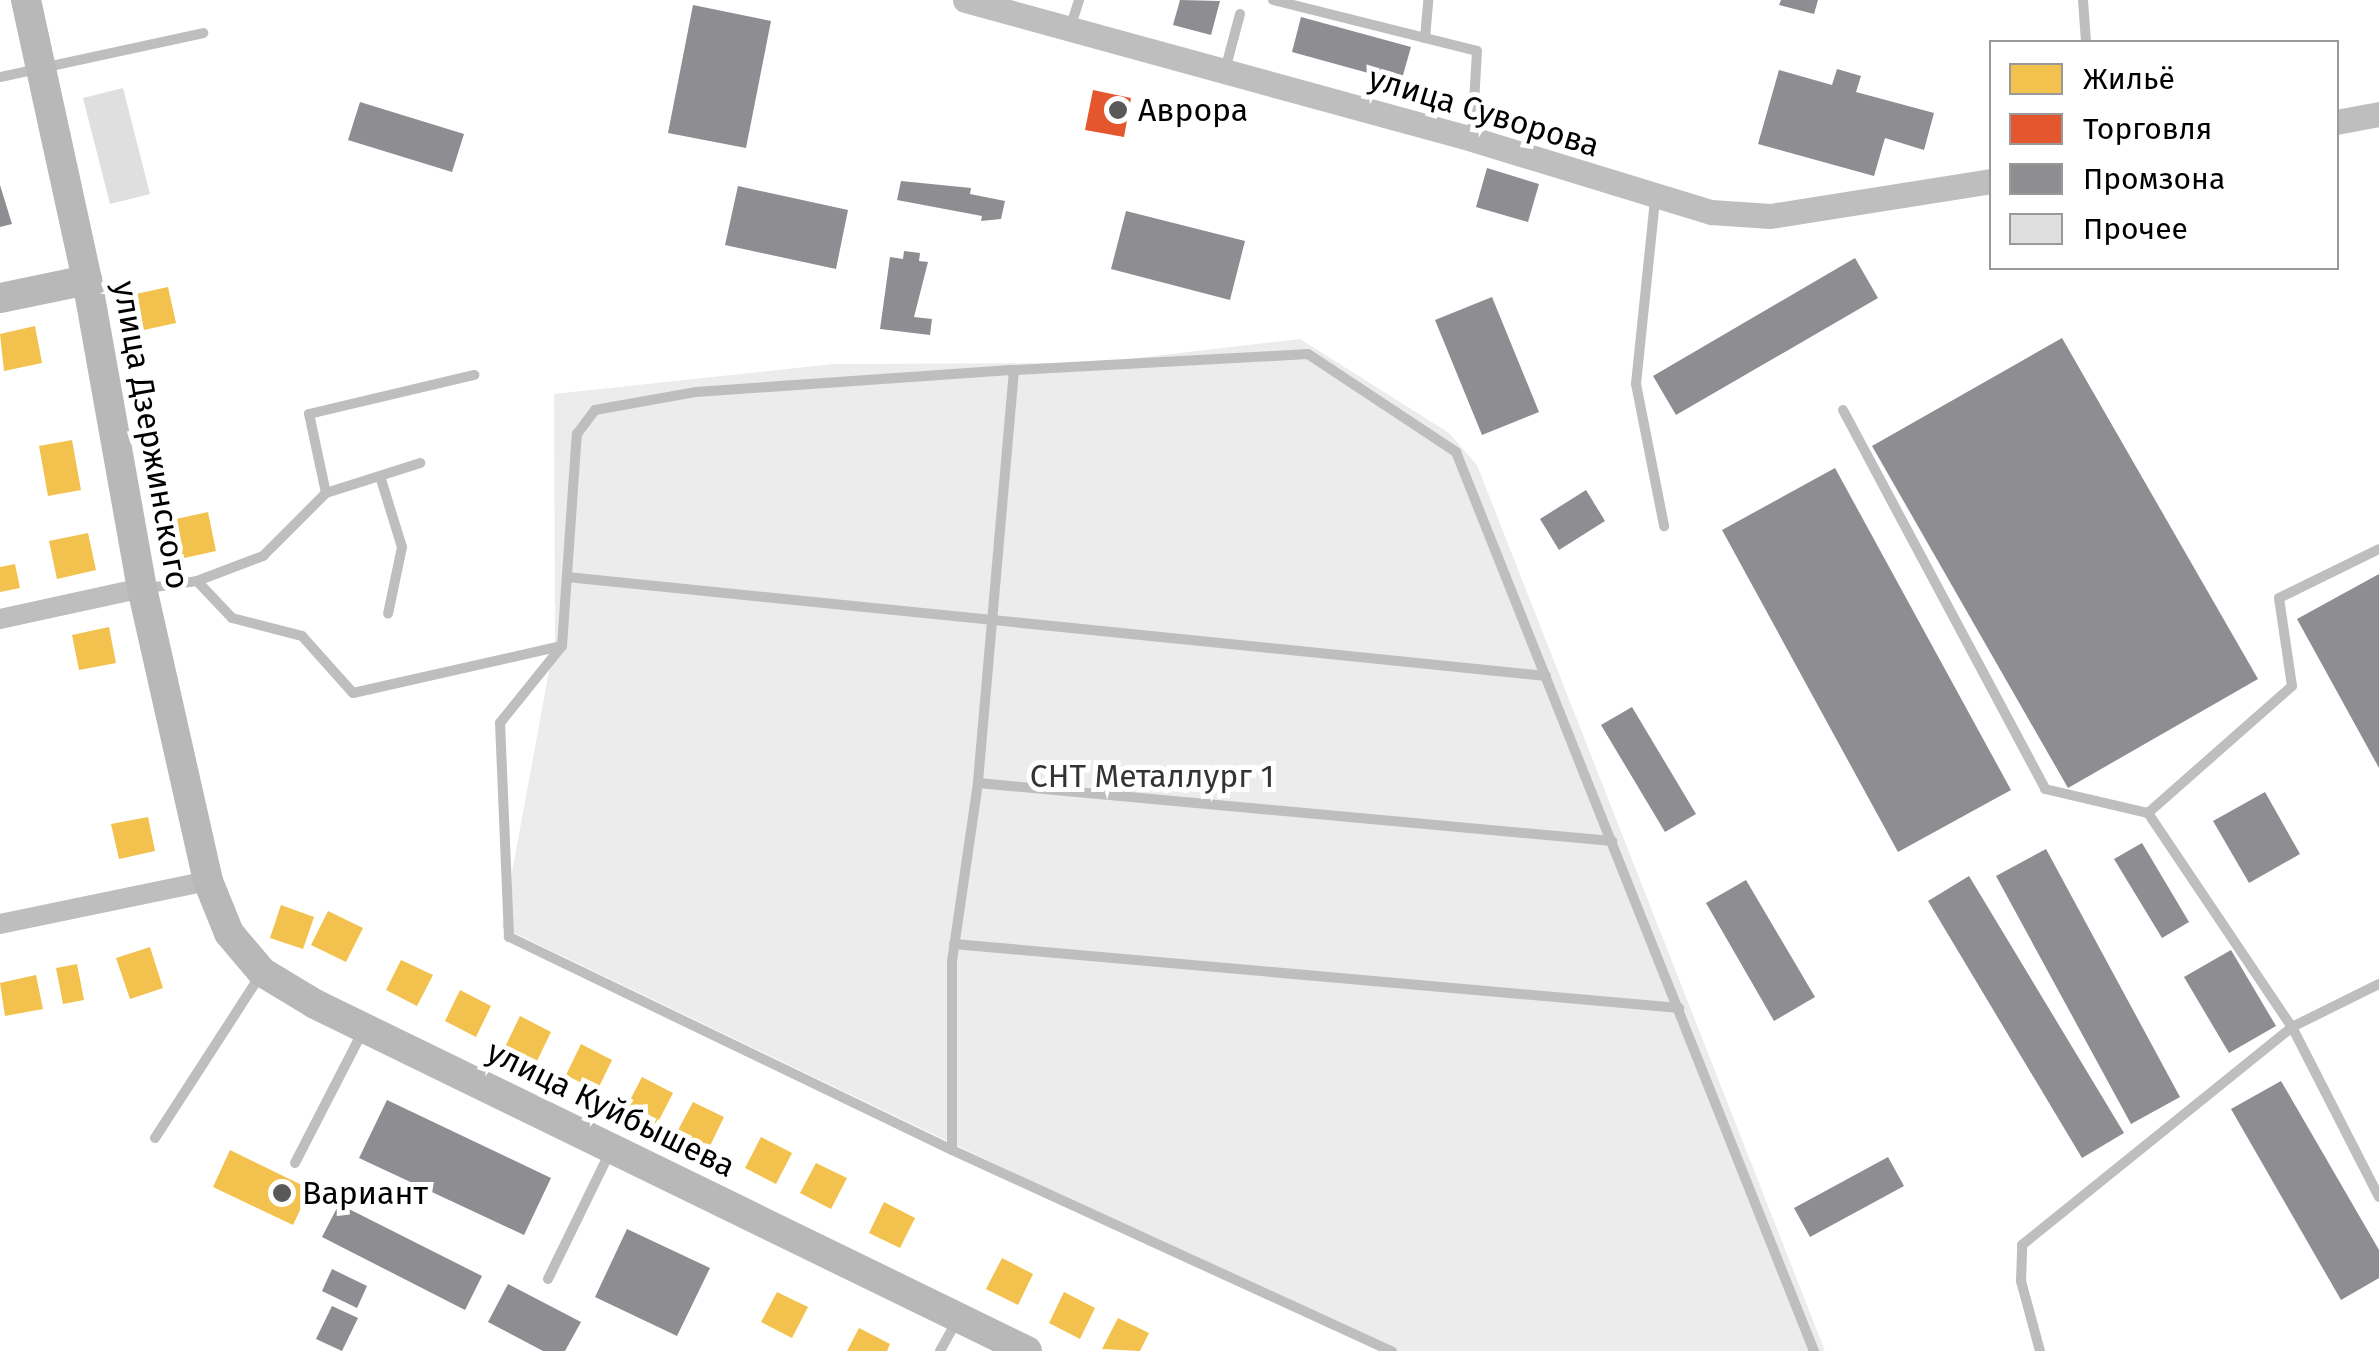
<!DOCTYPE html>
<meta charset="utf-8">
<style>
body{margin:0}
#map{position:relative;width:2379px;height:1351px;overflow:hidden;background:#fff;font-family:"Fira Sans",sans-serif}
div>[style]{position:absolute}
.green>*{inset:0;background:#ececec}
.homes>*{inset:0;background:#f2c14e}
.shops>*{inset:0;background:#e4572e}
.industry>*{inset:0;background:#8d8d92}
.building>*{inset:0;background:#dfdfdf}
.service>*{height:10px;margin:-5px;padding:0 5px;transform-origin:5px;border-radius:5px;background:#bebebe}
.minor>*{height:20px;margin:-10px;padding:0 10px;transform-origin:10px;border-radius:10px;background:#bebebe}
.tertiary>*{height:25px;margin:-12.5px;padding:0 12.5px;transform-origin:12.5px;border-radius:12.5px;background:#bebebe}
.secondary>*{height:30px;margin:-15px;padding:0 15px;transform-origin:15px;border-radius:15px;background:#b8b8b8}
.dots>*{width:28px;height:28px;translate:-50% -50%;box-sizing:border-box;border:5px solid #fff;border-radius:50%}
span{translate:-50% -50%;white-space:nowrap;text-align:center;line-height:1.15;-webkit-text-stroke:10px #fff;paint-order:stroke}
.poi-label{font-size:32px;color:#000}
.left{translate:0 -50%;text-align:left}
.street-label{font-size:32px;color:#000}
.park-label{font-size:32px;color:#333}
.legend{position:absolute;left:1989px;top:40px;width:350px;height:230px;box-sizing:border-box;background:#fff;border:2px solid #999;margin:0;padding:12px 18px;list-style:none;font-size:30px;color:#000}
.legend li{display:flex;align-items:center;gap:20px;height:50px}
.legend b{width:50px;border:2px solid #999}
</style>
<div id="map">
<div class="green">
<div style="clip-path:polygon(1300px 339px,1449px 433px,1477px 465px,1825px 1351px,1384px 1351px,502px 927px,555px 638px,554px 394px,833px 364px,1093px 363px)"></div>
</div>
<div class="homes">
<div style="clip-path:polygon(168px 287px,176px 323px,139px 331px,131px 295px)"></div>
<div style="clip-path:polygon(35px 326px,42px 363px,4px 371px,0 334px)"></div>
<div style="clip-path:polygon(72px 440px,81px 490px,48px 496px,39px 446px)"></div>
<div style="clip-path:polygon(208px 512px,216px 551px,175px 560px,167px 521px)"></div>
<div style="clip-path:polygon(88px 533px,96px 570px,57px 579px,49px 541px)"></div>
<div style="clip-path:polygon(15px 564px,20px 588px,0 592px,0 567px)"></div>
<div style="clip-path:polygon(109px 627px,116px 663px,79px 670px,72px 635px)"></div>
<div style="clip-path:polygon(148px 817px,155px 851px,119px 859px,111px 824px)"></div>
<div style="clip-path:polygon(281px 905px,314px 917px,303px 949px,270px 938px)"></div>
<div style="clip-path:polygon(328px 911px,363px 928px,346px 962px,311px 945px)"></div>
<div style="clip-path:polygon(150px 947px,163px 988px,130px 999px,116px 958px)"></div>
<div style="clip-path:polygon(401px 960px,433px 975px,417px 1006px,386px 990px)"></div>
<div style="clip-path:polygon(77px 964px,84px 1000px,63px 1004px,56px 968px)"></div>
<div style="clip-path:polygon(36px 975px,43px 1009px,5px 1016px,0 983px)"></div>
<div style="clip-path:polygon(460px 990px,491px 1006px,476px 1037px,445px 1021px)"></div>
<div style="clip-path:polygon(520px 1016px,551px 1032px,536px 1063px,505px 1047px)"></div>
<div style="clip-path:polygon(581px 1044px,612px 1060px,597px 1091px,566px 1075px)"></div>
<div style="clip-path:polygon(642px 1077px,673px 1093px,657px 1124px,626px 1108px)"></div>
<div style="clip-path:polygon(693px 1102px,724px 1117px,709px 1148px,677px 1132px)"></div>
<div style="clip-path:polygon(761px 1137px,792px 1153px,776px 1184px,745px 1168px)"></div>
<div style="clip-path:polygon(230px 1150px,310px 1189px,293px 1225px,213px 1187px)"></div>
<div style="clip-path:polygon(816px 1163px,847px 1178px,831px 1209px,800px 1193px)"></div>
<div style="clip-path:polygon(884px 1202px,915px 1218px,900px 1248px,869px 1233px)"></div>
<div style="clip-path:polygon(1002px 1258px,1033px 1274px,1018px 1305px,986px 1289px)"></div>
<div style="clip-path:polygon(777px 1292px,808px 1307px,792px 1338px,761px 1322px)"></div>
<div style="clip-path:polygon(1064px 1292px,1095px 1308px,1080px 1339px,1049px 1323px)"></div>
<div style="clip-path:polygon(1118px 1318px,1149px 1333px,1140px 1351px,1102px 1349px)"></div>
<div style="clip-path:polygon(859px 1328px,890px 1344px,887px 1351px,847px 1351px)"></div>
</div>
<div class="shops">
<div style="clip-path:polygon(1093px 90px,1131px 98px,1124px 137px,1085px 130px)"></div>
</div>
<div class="industry">
<div style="clip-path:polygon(1180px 0,1220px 1px,1211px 35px,1173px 25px)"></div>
<div style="clip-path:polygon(1781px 0,1818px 0,1814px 14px,1779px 5px)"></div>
<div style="clip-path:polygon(693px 5px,771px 21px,746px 148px,668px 133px)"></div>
<div style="clip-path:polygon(1301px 17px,1411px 47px,1401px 82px,1292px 52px)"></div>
<div style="clip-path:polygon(1837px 69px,1861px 76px,1856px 92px,1934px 113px,1924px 150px,1885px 138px,1874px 176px,1758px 144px,1779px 70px,1832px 85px)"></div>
<div style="clip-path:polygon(360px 102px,464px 134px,452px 172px,348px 140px)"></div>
<div style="clip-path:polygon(1487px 168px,1539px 184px,1528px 222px,1476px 207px)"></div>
<div style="clip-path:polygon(901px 181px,971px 188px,970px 194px,1005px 201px,1001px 219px,981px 221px,982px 216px,897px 200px)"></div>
<div style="clip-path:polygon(0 185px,12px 224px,0 227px)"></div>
<div style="clip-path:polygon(738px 186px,848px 210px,836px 269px,725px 245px)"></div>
<div style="clip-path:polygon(1126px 211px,1245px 241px,1230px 300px,1111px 269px)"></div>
<div style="clip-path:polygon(904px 251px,920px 253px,919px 261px,928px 262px,914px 317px,932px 319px,930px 335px,880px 329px,890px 257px,903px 259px)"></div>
<div style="clip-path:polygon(1855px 258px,1878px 298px,1676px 415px,1653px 376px)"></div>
<div style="clip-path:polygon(1492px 297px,1539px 412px,1482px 435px,1435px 320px)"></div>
<div style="clip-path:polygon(2062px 338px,2258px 679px,2068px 788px,1872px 446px)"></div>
<div style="clip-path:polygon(1835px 468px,2011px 790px,1898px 852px,1722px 530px)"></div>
<div style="clip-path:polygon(1586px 490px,1605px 521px,1559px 550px,1540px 519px)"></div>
<div style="clip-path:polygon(2379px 574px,2379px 768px,2297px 619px)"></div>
<div style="clip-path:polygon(1632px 707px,1696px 814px,1665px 832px,1601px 725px)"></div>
<div style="clip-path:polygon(2265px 792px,2300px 854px,2249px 883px,2213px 821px)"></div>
<div style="clip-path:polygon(2142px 843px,2189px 922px,2162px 938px,2114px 859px)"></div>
<div style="clip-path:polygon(2046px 849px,2180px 1097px,2131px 1124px,1996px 876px)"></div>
<div style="clip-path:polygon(1969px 876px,2124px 1133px,2082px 1158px,1928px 901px)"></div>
<div style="clip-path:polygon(1746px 880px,1815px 997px,1774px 1021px,1706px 903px)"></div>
<div style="clip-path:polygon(2231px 950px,2276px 1026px,2229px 1053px,2184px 977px)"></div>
<div style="clip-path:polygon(2281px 1081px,2379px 1250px,2379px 1278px,2341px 1300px,2231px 1109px)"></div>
<div style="clip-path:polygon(387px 1100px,551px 1178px,524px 1235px,359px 1158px)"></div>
<div style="clip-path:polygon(1888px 1157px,1904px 1186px,1810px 1237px,1794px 1208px)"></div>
<div style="clip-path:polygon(339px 1204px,482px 1276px,465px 1310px,322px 1237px)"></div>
<div style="clip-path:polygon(627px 1229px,710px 1268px,677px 1336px,595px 1297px)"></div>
<div style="clip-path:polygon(332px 1269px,367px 1286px,357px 1308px,322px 1291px)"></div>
<div style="clip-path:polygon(508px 1284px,581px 1322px,565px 1351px,543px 1351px,488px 1322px)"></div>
<div style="clip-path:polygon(332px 1306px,358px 1318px,342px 1351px,316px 1339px)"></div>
</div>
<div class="building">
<div style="clip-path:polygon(123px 88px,150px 194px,110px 204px,83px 98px)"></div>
</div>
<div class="service">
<div style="left:1273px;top:0;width:210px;rotate:14deg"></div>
<div style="left:1477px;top:51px;width:87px;rotate:93.3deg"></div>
<div style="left:2083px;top:0;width:42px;rotate:85.9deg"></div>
<div style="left:1070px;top:28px;width:29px;rotate:-72deg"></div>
<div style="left:1425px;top:38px;width:38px;rotate:-85deg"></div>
<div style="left:1225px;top:70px;width:58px;rotate:-75deg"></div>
<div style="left:0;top:77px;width:208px;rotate:-12.2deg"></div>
<div style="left:1655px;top:200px;width:185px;rotate:95.9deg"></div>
<div style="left:1636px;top:384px;width:145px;rotate:78.8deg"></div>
<div style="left:1014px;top:370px;width:294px;rotate:-3.1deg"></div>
<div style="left:1308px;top:354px;width:178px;rotate:33.5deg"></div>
<div style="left:1456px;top:452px;width:968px;rotate:68.29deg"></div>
<div style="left:1843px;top:410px;width:429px;rotate:61.9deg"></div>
<div style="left:2045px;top:789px;width:106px;rotate:13.1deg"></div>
<div style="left:2148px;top:813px;width:258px;rotate:56.1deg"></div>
<div style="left:2292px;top:1027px;width:97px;rotate:-26.3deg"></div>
<div style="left:380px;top:476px;width:74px;rotate:72.8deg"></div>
<div style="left:402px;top:547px;width:68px;rotate:101.8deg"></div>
<div style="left:326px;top:493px;width:81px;rotate:-102.1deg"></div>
<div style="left:309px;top:414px;width:170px;rotate:-13.3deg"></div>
<div style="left:567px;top:577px;width:984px;rotate:5.77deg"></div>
<div style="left:197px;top:581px;width:51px;rotate:46.6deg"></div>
<div style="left:232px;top:618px;width:72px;rotate:14.4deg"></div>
<div style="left:302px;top:636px;width:76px;rotate:48.2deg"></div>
<div style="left:353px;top:693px;width:214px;rotate:-12.7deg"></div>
<div style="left:562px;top:646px;width:213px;rotate:-86deg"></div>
<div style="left:577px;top:434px;width:30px;rotate:-53deg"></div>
<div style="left:595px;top:410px;width:103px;rotate:-10.1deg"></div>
<div style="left:696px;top:392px;width:319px;rotate:-4deg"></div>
<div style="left:1014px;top:370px;width:415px;rotate:95deg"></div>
<div style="left:978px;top:783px;width:180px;rotate:98.3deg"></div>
<div style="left:952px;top:961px;width:189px;rotate:90deg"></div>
<div style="left:952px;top:1150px;width:492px;rotate:-154.3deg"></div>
<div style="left:509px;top:937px;width:214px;rotate:-92.4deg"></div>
<div style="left:500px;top:723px;width:99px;rotate:-51.2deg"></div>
<div style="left:148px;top:588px;width:49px;rotate:-8.1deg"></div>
<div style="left:197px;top:581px;width:71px;rotate:-20.7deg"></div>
<div style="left:263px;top:556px;width:89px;rotate:-45deg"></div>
<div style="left:326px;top:493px;width:99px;rotate:-17.7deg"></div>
<div style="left:978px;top:783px;width:637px;rotate:5.23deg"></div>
<div style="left:2148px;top:813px;width:192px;rotate:-41.4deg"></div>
<div style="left:2292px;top:686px;width:89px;rotate:-98.4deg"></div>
<div style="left:2279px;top:598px;width:111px;rotate:-26.1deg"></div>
<div style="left:954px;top:944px;width:728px;rotate:5.04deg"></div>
<div style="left:155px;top:1138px;width:192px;rotate:-57.1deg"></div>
<div style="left:952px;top:1150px;width:484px;rotate:24.6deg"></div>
<div style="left:295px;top:1163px;width:151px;rotate:-62.8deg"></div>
<div style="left:548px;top:1279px;width:139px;rotate:-64deg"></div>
<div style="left:940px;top:1351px;width:33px;rotate:-61deg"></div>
<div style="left:2040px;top:1351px;width:73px;rotate:-105.2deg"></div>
<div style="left:2021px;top:1281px;width:36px;rotate:-88deg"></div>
<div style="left:2022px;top:1245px;width:347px;rotate:-38.9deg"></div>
<div style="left:2292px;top:1027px;width:191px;rotate:62.9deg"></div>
</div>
<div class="minor">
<div style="left:0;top:619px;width:145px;rotate:-12.3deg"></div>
<div style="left:0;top:924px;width:212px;rotate:-11.7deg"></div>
</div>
<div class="tertiary">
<div style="left:965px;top:0;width:526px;rotate:15.33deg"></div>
<div style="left:1472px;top:139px;width:250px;rotate:17deg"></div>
<div style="left:1711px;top:212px;width:59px;rotate:3.9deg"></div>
<div style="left:1770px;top:216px;width:225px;rotate:-9deg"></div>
<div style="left:2336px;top:122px;width:44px;rotate:-10.5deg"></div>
</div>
<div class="secondary">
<div style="left:26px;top:0;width:287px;rotate:77.7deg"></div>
<div style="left:87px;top:280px;width:313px;rotate:79.9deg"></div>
<div style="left:142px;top:588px;width:300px;rotate:77.3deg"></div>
<div style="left:208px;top:881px;width:56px;rotate:68deg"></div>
<div style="left:229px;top:933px;width:51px;rotate:49.8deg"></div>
<div style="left:262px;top:972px;width:62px;rotate:31.1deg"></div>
<div style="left:315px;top:1004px;width:792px;rotate:25.98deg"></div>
<div style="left:0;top:298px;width:89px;rotate:-11.7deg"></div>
</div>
<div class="dots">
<div style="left:1118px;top:110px;background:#595959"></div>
<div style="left:282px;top:1193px;background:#595959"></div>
</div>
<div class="poi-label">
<span class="left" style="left:1138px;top:110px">Аврора</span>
<span class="left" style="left:302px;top:1193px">Вариант</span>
</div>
<div class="street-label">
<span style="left:1484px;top:112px;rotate:17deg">улица Суворова</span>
<span style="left:151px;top:435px;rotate:80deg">улица Дзержинского</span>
<span style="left:611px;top:1109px;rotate:26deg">улица Куйбышева</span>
</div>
<div class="park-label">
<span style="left:1152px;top:776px">СНТ Металлург 1</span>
</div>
<ul class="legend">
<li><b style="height:28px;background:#f2c14e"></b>Жильё</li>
<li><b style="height:28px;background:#e4572e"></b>Торговля</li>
<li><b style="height:28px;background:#8d8d92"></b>Промзона</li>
<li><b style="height:28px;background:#dfdfdf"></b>Прочее</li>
</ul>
</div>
